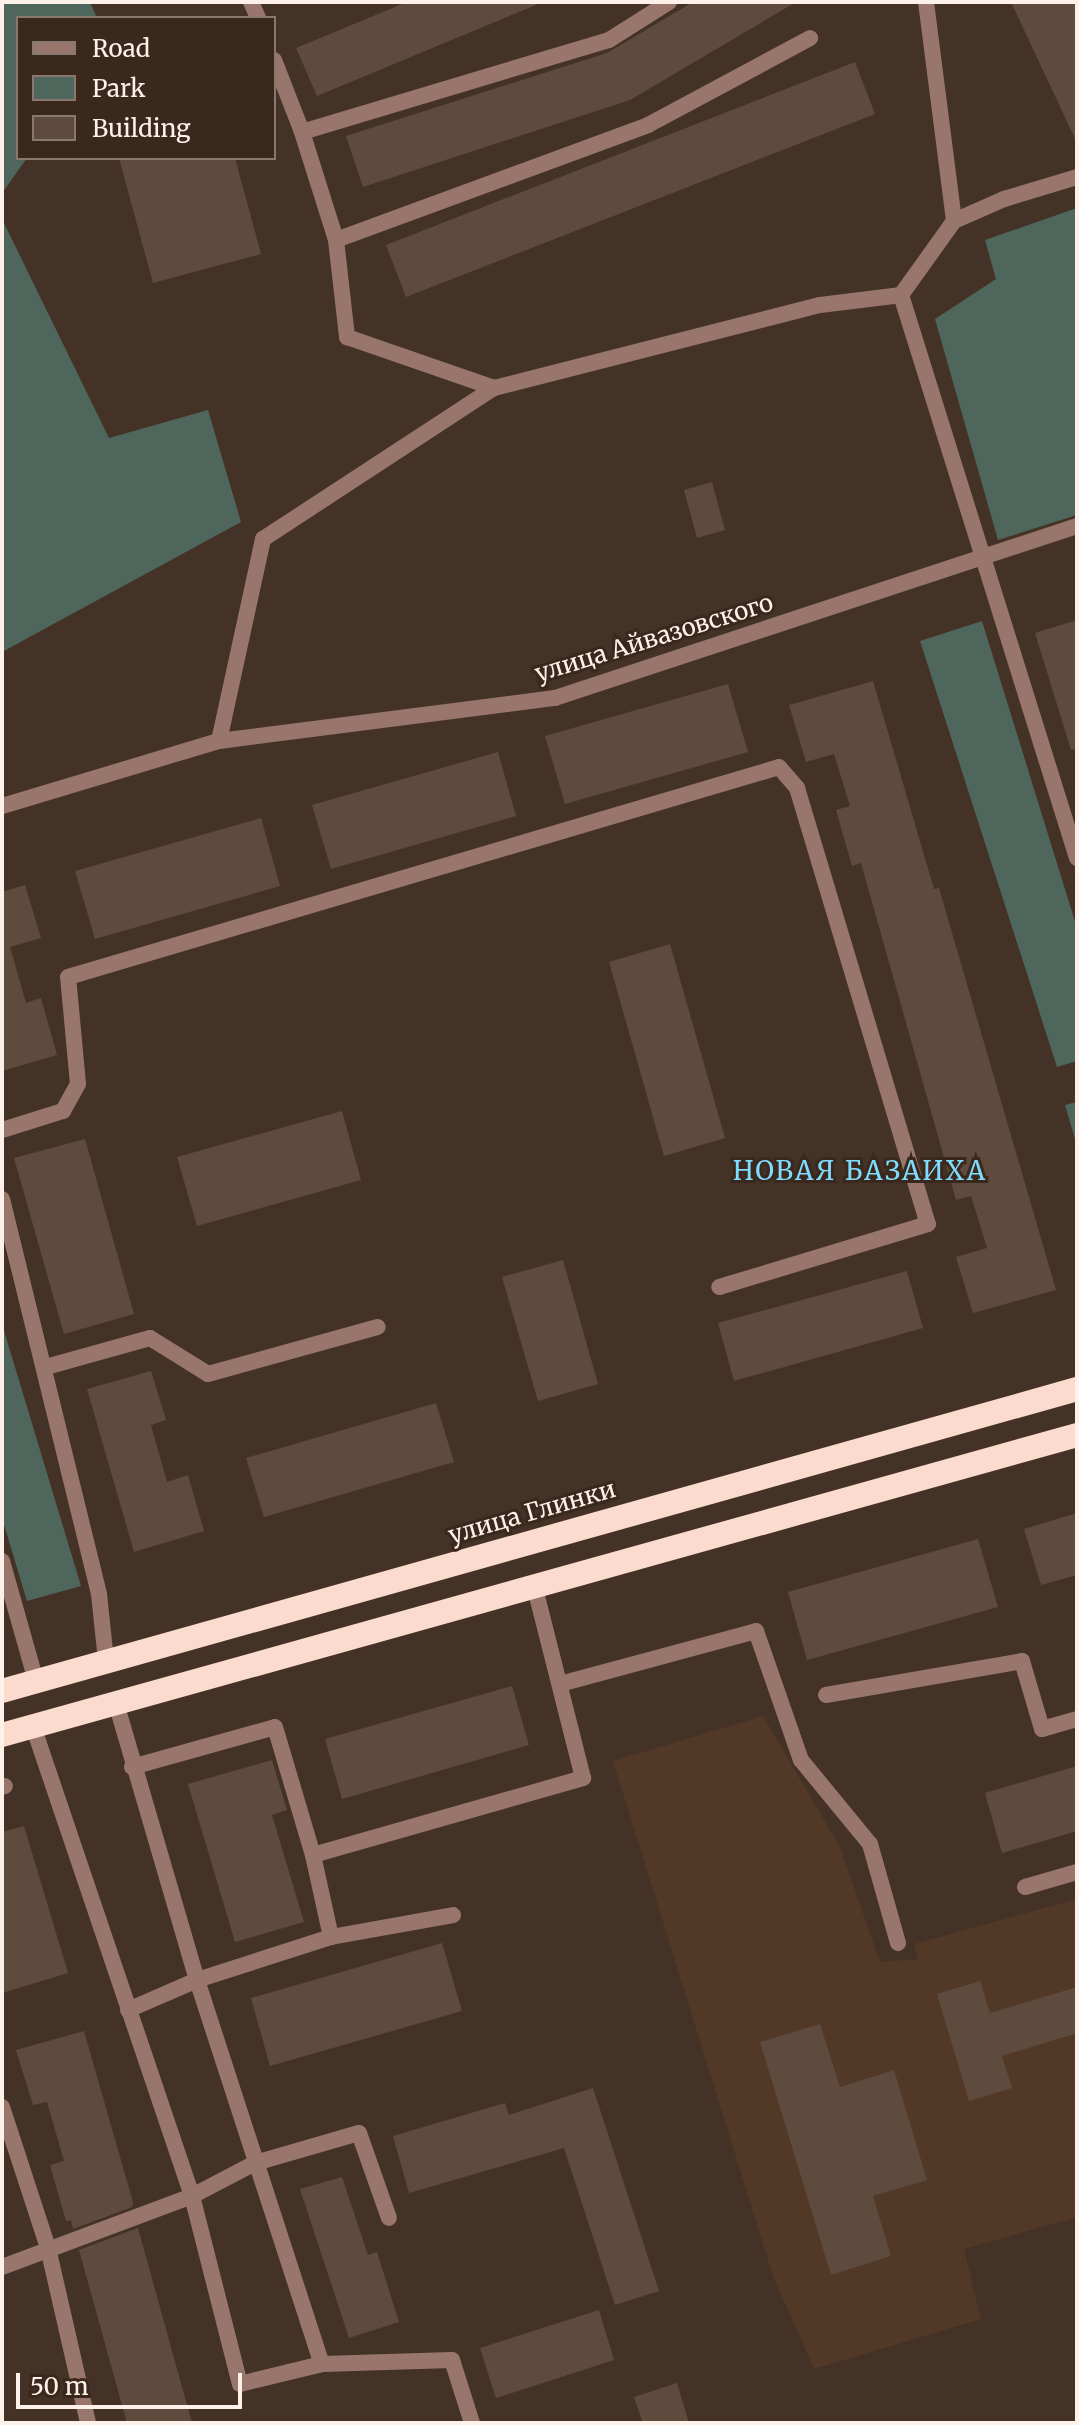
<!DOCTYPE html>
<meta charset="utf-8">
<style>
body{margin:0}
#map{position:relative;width:1079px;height:2425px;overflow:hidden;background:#453226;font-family:Merriweather,serif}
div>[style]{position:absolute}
.built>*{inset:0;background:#513827}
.green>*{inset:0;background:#4e665b}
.building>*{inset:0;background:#5f4b3e}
.lane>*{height:16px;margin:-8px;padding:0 8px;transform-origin:8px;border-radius:8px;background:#98766b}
.street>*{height:16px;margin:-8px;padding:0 8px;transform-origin:8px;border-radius:8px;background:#98766b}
.highway>*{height:24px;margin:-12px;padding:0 12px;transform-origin:12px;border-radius:12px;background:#fcdbcf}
span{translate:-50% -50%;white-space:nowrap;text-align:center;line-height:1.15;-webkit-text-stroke:6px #3a281c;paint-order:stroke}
.street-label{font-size:24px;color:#fef1e9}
.neighbourhood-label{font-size:26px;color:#7fdcfe;letter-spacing:2px}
.frame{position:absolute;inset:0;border:4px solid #fef1e9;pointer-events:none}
.legend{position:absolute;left:16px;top:16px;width:260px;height:144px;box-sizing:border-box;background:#3a281c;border:2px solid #88786e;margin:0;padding:10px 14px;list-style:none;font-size:24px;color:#fef1e9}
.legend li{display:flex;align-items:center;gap:16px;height:40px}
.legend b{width:40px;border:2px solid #88786e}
.scale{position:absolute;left:16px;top:2373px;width:226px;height:36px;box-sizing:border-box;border:4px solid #fef1e9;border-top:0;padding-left:10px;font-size:24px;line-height:28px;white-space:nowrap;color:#fef1e9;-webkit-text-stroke:6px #3a281c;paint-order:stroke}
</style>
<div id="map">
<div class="built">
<div style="clip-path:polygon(763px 1716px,840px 1847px,880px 1962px,918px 1959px,914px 1944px,1077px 1899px,1077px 2217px,964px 2249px,981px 2319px,814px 2369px,773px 2276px,613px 1761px)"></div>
</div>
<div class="green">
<div style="clip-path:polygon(2px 2px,90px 2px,97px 18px,18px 18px,18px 158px,27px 158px,2px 193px)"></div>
<div style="clip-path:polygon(1077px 208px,1077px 515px,998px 540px,935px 319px,996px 279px,985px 240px)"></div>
<div style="clip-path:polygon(2px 219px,109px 438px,208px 410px,241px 522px,2px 652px)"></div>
<div style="clip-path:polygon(982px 621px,1077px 928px,1077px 1061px,1057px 1067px,920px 641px)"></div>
<div style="clip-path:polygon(1077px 1102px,1077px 1146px,1065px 1105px)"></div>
<div style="clip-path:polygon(2px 1324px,81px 1586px,27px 1601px,2px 1518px)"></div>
</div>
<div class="building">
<div style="clip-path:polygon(407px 2px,543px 2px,317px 96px,296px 48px)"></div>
<div style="clip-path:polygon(693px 2px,796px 2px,630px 100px,363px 187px,346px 136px,607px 53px)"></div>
<div style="clip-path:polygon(1011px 2px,1077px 2px,1077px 143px)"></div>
<div style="clip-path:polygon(855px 62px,875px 114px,406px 297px,386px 245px)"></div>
<div style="clip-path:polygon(119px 158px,235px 158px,261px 254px,153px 283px)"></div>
<div style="clip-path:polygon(712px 482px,725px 530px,697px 538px,684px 490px)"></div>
<div style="clip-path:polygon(1077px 620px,1077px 749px,1071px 750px,1035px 633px)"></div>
<div style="clip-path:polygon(873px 681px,934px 889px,939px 888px,1056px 1290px,973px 1313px,956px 1257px,987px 1248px,971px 1196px,956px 1200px,861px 863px,852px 866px,836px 810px,850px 806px,834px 754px,806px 762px,789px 705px)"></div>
<div style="clip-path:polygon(728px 684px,748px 752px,565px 804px,545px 736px)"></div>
<div style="clip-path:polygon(498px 752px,516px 816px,331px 869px,312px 805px)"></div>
<div style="clip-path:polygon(261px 818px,280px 886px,95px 939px,75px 871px)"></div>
<div style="clip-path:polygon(25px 885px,41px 938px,10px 947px,26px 1003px,41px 998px,57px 1055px,2px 1071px,2px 892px)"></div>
<div style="clip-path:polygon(670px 944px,725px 1138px,664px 1156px,609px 962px)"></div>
<div style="clip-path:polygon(342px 1111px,361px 1180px,197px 1226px,177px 1157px)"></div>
<div style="clip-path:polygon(85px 1139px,134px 1314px,64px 1334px,14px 1158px)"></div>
<div style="clip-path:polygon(563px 1260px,598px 1384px,538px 1401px,502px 1277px)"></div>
<div style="clip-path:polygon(907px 1271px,923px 1328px,734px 1381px,718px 1323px)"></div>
<div style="clip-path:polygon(151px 1371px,166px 1420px,151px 1425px,167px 1482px,188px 1475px,204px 1531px,134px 1552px,87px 1389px)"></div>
<div style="clip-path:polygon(436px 1403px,454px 1462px,264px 1517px,246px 1458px)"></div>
<div style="clip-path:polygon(1077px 1513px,1077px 1575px,1041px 1585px,1024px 1529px)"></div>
<div style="clip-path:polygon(978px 1539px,998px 1607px,807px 1660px,788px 1592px)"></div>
<div style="clip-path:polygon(512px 1686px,529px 1745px,342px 1799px,325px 1739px)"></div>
<div style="clip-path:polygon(272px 1760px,287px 1810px,272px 1815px,304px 1922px,235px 1942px,188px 1784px)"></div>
<div style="clip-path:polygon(1077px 1766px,1077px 1831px,1002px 1853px,985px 1793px)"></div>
<div style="clip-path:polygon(24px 1826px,68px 1973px,2px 1993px,2px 1832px)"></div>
<div style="clip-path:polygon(442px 1943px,462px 2011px,270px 2066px,251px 1998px)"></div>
<div style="clip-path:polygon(980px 1981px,990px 2013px,1077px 1987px,1077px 2033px,1002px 2056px,1012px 2088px,969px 2101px,937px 1994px)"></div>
<div style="clip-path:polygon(820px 2024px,840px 2087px,894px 2070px,927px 2180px,873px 2196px,891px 2256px,831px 2275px,760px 2042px)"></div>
<div style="clip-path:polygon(84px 2031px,133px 2202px,132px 2207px,73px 2229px,71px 2220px,66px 2221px,50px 2165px,64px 2161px,47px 2102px,33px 2105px,16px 2050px)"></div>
<div style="clip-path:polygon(593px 2088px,659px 2291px,615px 2305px,564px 2148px,409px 2193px,393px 2136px,505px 2103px,509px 2115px)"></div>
<div style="clip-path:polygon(342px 2177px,368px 2255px,377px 2252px,399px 2322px,349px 2338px,300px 2189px)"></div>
<div style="clip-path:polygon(138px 2228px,192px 2423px,127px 2423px,79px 2250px)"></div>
<div style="clip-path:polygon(599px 2310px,614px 2360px,496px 2398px,480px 2348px)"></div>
<div style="clip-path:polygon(677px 2383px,689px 2423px,643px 2423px,634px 2397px)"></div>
</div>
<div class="lane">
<div style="left:251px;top:2px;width:17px;rotate:66deg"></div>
<div style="left:926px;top:2px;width:221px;rotate:82.7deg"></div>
<div style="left:274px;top:60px;width:77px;rotate:68.7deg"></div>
<div style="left:302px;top:132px;width:113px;rotate:72.5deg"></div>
<div style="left:336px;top:240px;width:98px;rotate:83.5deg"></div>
<div style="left:347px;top:337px;width:156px;rotate:19.1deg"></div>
<div style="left:302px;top:132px;width:320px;rotate:-16.7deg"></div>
<div style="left:609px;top:40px;width:71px;rotate:-32.3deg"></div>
<div style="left:336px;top:240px;width:333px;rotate:-20.2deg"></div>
<div style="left:648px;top:125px;width:184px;rotate:-28.2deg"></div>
<div style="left:901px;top:295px;width:91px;rotate:-54.4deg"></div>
<div style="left:954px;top:221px;width:55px;rotate:-23.7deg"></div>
<div style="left:1004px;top:199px;width:76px;rotate:-16.8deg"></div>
<div style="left:2px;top:1130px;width:64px;rotate:-17.3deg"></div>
<div style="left:63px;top:1111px;width:31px;rotate:-61deg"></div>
<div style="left:78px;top:1084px;width:107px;rotate:-95.3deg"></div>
<div style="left:68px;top:977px;width:741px;rotate:-16.45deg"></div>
<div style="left:779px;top:767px;width:28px;rotate:49deg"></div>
<div style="left:797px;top:788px;width:455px;rotate:73.3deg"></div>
<div style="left:928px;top:1224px;width:218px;rotate:163.2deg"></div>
<div style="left:46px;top:1367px;width:108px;rotate:-15.6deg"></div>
<div style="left:150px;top:1338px;width:68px;rotate:31.8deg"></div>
<div style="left:208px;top:1374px;width:176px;rotate:-15.5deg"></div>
<div style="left:560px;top:1684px;width:203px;rotate:-15.1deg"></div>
<div style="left:756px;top:1631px;width:137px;rotate:70.8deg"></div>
<div style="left:801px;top:1760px;width:109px;rotate:50.6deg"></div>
<div style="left:870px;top:1844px;width:103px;rotate:74.2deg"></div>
<div style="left:826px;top:1695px;width:199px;rotate:-9.8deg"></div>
<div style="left:1022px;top:1661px;width:71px;rotate:73.6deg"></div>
<div style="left:1042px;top:1729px;width:36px;rotate:-16deg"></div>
<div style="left:116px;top:1703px;width:289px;rotate:73.7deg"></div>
<div style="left:197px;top:1980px;width:404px;rotate:72deg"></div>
<div style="left:33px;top:1726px;width:496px;rotate:71.3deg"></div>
<div style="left:192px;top:2196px;width:194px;rotate:75.7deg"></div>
<div style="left:240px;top:2384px;width:84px;rotate:-13.7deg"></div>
<div style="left:322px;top:2364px;width:130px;rotate:-1.8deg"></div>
<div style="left:452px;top:2360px;width:66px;rotate:72.4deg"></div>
<div style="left:132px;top:1767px;width:148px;rotate:-15.6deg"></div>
<div style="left:275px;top:1727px;width:134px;rotate:73.5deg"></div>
<div style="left:2px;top:1787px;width:3px;rotate:-18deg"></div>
<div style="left:1025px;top:1887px;width:54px;rotate:-16.1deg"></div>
<div style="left:331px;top:1937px;width:124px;rotate:-10.2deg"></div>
<div style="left:128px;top:2010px;width:75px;rotate:-23.5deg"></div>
<div style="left:197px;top:1980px;width:141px;rotate:-17.8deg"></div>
<div style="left:331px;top:1937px;width:84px;rotate:-102.4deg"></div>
<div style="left:313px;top:1855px;width:281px;rotate:-15.9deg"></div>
<div style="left:583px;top:1778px;width:200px;rotate:-104.2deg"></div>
<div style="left:2px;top:2107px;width:148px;rotate:71.9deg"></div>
<div style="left:48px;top:2248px;width:180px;rotate:77.1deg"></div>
<div style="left:2px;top:2267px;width:203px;rotate:-20.5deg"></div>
<div style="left:192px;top:2196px;width:71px;rotate:-27.6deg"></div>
<div style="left:255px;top:2163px;width:108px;rotate:-16.1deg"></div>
<div style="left:359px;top:2133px;width:90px;rotate:70.6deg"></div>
</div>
<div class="street">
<div style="left:219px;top:741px;width:207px;rotate:-77.7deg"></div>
<div style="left:263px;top:539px;width:276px;rotate:-33.2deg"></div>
<div style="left:494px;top:388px;width:336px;rotate:-14.3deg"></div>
<div style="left:820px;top:305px;width:82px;rotate:-7deg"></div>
<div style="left:901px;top:295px;width:590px;rotate:72.64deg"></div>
<div style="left:2px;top:806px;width:227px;rotate:-16.7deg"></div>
<div style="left:219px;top:741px;width:339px;rotate:-7.3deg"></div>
<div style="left:555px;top:698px;width:550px;rotate:-18.24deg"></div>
<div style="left:2px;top:1199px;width:407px;rotate:76.2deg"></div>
<div style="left:99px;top:1594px;width:67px;rotate:84deg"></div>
<div style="left:2px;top:1561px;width:125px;rotate:74.2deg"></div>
</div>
<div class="highway">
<div style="left:2px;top:1691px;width:1117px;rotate:-15.69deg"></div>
<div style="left:2px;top:1735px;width:1116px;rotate:-15.59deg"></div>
</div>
<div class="street-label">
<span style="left:654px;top:638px;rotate:-17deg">улица Айвазовского</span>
<span style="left:532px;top:1512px;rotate:-16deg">улица Глинки</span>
</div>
<div class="neighbourhood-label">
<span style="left:860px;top:1171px">НОВАЯ БАЗАИХА</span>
</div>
<div class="frame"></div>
<ul class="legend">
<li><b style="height:10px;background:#98766b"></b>Road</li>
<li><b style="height:22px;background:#4e665b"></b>Park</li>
<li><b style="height:22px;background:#5f4b3e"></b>Building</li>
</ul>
<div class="scale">50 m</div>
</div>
